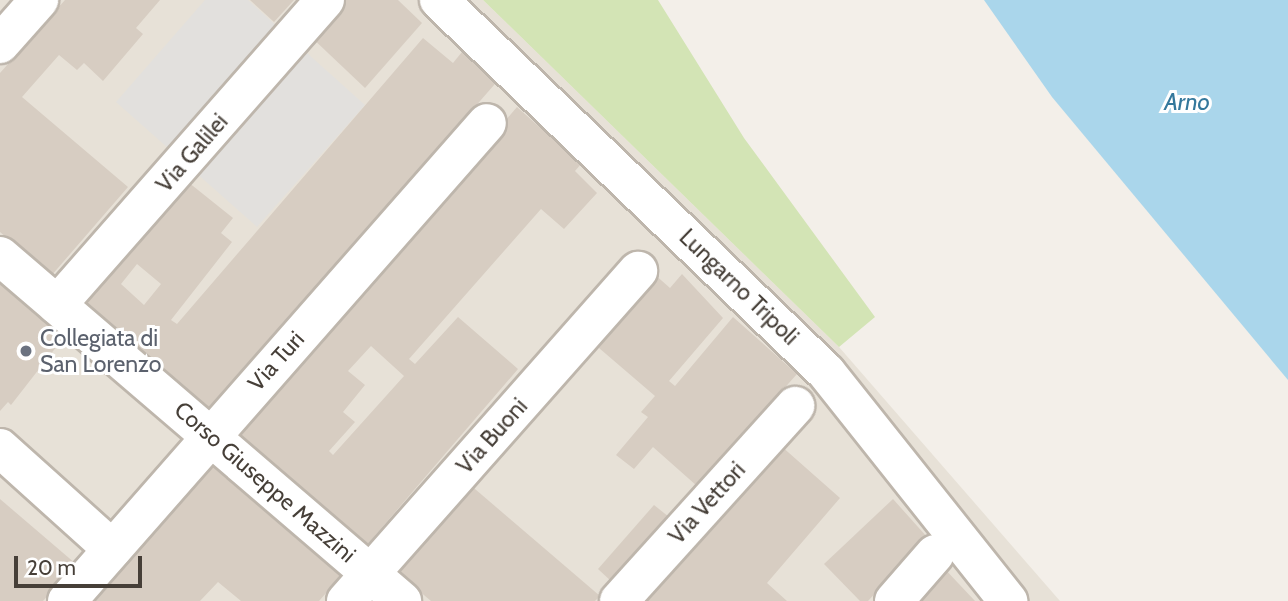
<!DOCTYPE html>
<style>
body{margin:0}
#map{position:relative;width:1288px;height:601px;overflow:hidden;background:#f3efe9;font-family:Cabin,sans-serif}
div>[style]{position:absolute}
.residential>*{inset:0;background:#e7e1d7}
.green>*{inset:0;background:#d3e4b5}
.parking>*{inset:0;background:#e2e0dd}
.water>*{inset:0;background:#aad6eb}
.building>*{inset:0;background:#d7cdc2}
.roads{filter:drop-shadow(2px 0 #beb6ac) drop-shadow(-2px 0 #beb6ac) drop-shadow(0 2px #beb6ac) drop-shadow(0 -2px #beb6ac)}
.minor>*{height:38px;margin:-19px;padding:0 19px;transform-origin:19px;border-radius:19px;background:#fff}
.dots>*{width:19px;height:19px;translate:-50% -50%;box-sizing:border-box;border:4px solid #fff;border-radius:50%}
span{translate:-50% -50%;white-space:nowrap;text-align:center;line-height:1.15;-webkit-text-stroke:6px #fff;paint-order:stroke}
.street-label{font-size:23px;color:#463f38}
.worship-label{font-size:23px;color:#5b616d}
.left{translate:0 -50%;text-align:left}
.water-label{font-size:24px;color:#34789c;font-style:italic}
.scale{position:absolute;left:14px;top:556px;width:128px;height:32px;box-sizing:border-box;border:4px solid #463f38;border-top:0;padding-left:9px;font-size:21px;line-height:24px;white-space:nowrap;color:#463f38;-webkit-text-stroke:5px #fff;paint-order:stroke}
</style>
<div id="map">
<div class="residential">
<div style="clip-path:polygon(0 0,483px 0,839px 347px,1060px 601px,0 601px)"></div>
</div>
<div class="green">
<div style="clip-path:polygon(483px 0,658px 0,744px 138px,875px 317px,839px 347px)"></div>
</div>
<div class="parking">
<div style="clip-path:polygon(205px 0,248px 0,365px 105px,257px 227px,116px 102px)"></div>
</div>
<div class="water">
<div style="clip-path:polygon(984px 0,1288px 0,1288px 380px,1052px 97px)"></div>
</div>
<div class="building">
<div style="clip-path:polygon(65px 0,160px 0,136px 28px,143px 34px,103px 81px,84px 63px,77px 70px,59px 55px,22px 97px,128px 187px,51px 276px,0 232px,0 73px)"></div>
<div style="clip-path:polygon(250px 0,294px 0,274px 22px)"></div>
<div style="clip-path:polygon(340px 0,398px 0,422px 23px,365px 88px,309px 35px)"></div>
<div style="clip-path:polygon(evenodd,423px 38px,453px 63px,466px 47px,501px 77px,209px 411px,77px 299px,183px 178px,233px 218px,221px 233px,232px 242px,171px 320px,177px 324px,423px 38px,137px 264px,161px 284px,144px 305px,121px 284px,137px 264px)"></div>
<div style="clip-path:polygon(evenodd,517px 107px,581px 164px,575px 171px,597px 193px,564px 229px,541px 209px,409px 359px,415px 364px,458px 317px,518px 369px,366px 546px,235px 433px,517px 107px,371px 346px,404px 376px,333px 455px,329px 451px,355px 422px,343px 412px,365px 385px,348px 371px,371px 346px)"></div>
<div style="clip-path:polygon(653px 273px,670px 288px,682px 274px,723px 318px,669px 381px,675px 386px,733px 317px,797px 374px,697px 486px,653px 447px,634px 469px,616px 455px,648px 417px,641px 412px,655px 396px,592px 342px)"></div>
<div style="clip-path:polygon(0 284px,64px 337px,11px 405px,8px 402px,0 411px)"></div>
<div style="clip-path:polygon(780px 445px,840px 498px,767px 583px,787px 601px,641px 601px)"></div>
<div style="clip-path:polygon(209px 463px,341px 576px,319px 601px,241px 601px,218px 582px,200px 601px,88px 601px)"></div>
<div style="clip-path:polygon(468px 483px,600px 596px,595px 601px,431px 601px,392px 568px)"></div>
<div style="clip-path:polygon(0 499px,76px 564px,43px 601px,0 601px)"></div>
<div style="clip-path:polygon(893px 499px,927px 537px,868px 601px,860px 601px,824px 564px)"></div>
<div style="clip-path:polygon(654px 505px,669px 517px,612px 582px,598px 569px)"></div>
<div style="clip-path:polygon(942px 566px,975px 601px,910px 601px)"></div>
</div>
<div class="roads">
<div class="minor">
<div style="left:439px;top:0;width:537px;rotate:43.87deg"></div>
<div style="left:826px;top:372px;width:293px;rotate:51.5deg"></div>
<div style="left:0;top:44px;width:59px;rotate:-48.4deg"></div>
<div style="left:0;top:256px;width:530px;rotate:40.64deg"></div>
<div style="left:57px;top:305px;width:406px;rotate:-48.7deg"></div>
<div style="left:0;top:448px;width:151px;rotate:42deg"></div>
<div style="left:67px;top:601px;width:636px;rotate:-48.7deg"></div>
<div style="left:346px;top:601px;width:441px;rotate:-48.5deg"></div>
<div style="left:619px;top:601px;width:263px;rotate:-47.9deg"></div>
<div style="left:894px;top:601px;width:62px;rotate:-48.9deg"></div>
</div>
</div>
<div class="dots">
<div style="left:26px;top:351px;background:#6b7280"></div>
</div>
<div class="street-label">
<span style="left:192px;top:153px;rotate:-49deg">Via Galilei</span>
<span style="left:739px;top:287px;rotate:44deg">Lungarno Tripoli</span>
<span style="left:276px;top:361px;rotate:-48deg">Via Turi</span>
<span style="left:492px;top:436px;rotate:-48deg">Via Buoni</span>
<span style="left:265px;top:482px;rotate:41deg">Corso Giuseppe Mazzini</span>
<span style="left:707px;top:503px;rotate:-48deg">Via Vettori</span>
</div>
<div class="worship-label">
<span class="left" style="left:40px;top:351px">Collegiata di<br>San Lorenzo</span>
</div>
<div class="water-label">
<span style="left:1187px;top:102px">Arno</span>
</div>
<div class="scale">20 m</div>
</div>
